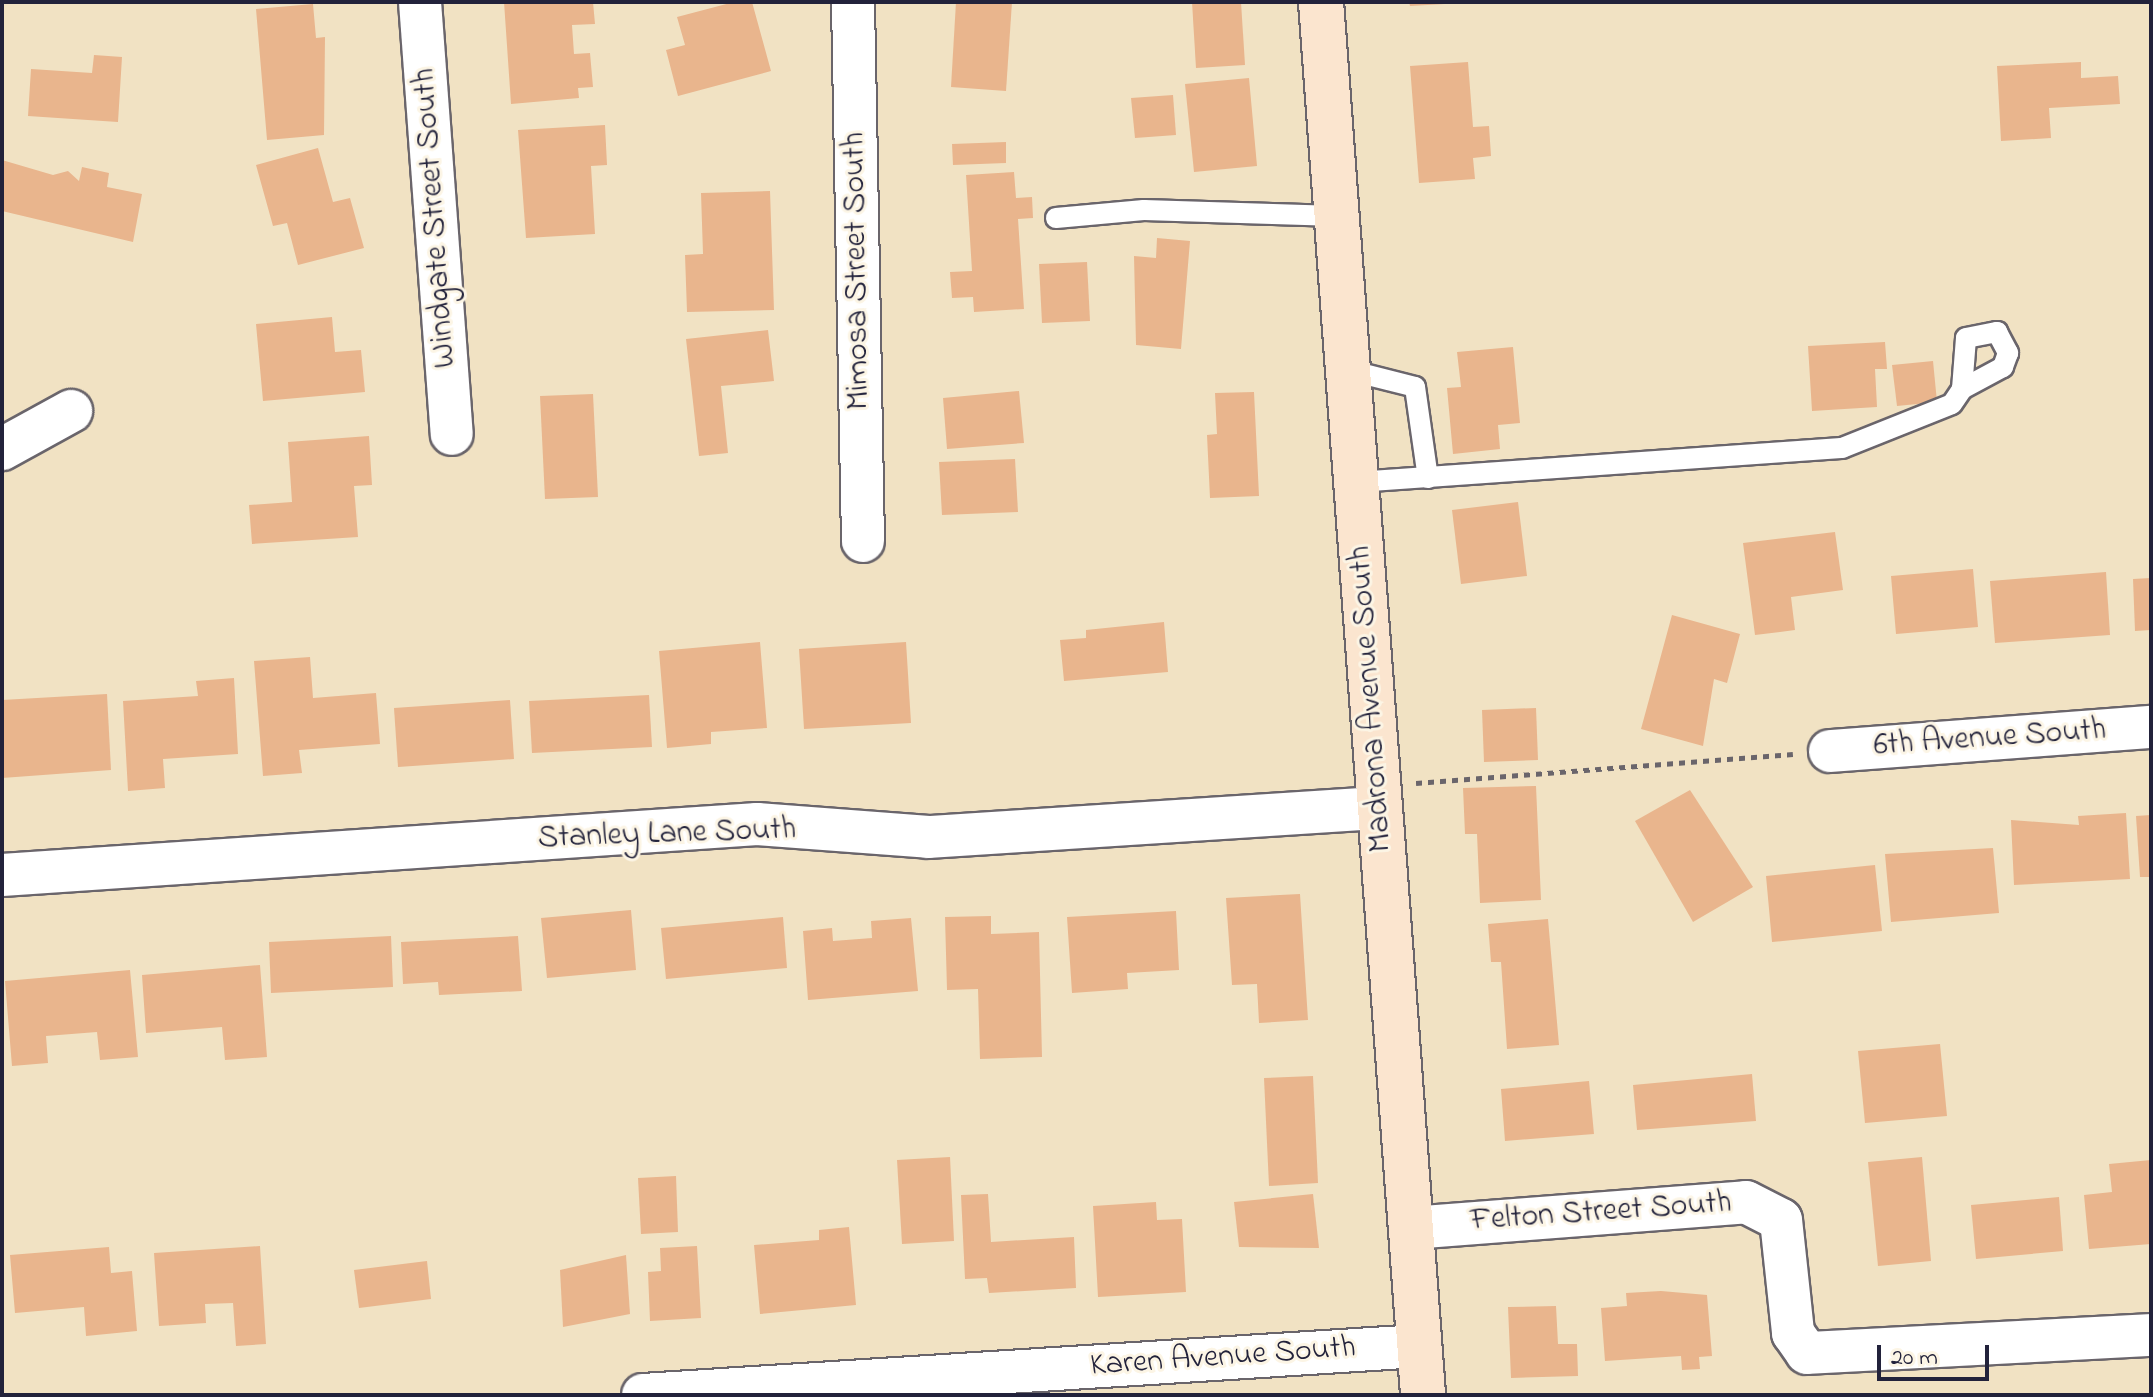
<!DOCTYPE html>
<style>
body{margin:0}
#map{position:relative;width:2153px;height:1397px;overflow:hidden;background:#f1e2c3;font-family:"Indie Flower",sans-serif}
div>[style]{position:absolute}
.building>*{inset:0;background:#e9b58d}
.path>*{height:5px;margin-top:-2.5px;transform-origin:0;background:repeating-linear-gradient(90deg,#6a656b 0 6px,transparent 0 12px)}
.roads{filter:drop-shadow(2px 0 #6a656b) drop-shadow(-2px 0 #6a656b) drop-shadow(0 2px #6a656b) drop-shadow(0 -2px #6a656b)}
.lane>*{height:20px;margin:-10px;padding:0 10px;transform-origin:10px;border-radius:10px;background:#fff}
.street>*{height:42px;margin:-21px;padding:0 21px;transform-origin:21px;border-radius:21px;background:#fff}
.secondary>*{height:44px;margin:-22px;padding:0 22px;transform-origin:22px;border-radius:22px;background:#fbe5cf}
span{translate:-50% -50%;white-space:nowrap;text-align:center;line-height:1.15;-webkit-text-stroke:6px #fcf5e5;paint-order:stroke}
.street-label{font-size:32px;color:#22223b}
.frame{position:absolute;inset:0;border:4px solid #22223b;pointer-events:none}
.scale{position:absolute;left:1877px;top:1345px;width:112px;height:36px;box-sizing:border-box;border:4px solid #22223b;border-top:0;padding-left:10px;font-size:24px;line-height:28px;white-space:nowrap;color:#22223b;-webkit-text-stroke:6px #fcf5e5;paint-order:stroke}
</style>
<div id="map">
<div class="building">
<div style="clip-path:polygon(504px 2px,593px 2px,595px 24px,572px 25px,574px 54px,590px 53px,593px 87px,578px 88px,579px 98px,511px 104px)"></div>
<div style="clip-path:polygon(734px 2px,752px 2px,771px 71px,678px 96px,666px 50px,685px 45px,677px 17px)"></div>
<div style="clip-path:polygon(956px 2px,1012px 2px,1006px 91px,951px 87px)"></div>
<div style="clip-path:polygon(1192px 2px,1241px 2px,1245px 65px,1196px 68px)"></div>
<div style="clip-path:polygon(1409px 2px,1445px 2px,1445px 4px,1410px 6px)"></div>
<div style="clip-path:polygon(313px 4px,316px 38px,325px 37px,324px 135px,267px 140px,256px 9px)"></div>
<div style="clip-path:polygon(94px 55px,122px 57px,118px 122px,28px 116px,31px 69px,92px 73px)"></div>
<div style="clip-path:polygon(1468px 62px,1473px 127px,1489px 126px,1491px 156px,1473px 158px,1475px 179px,1419px 183px,1410px 66px)"></div>
<div style="clip-path:polygon(2081px 62px,2081px 78px,2118px 76px,2120px 104px,2049px 108px,2051px 138px,2001px 141px,1997px 66px)"></div>
<div style="clip-path:polygon(1249px 78px,1257px 166px,1194px 172px,1185px 84px)"></div>
<div style="clip-path:polygon(1173px 95px,1176px 135px,1135px 138px,1131px 98px)"></div>
<div style="clip-path:polygon(605px 125px,607px 165px,591px 166px,595px 234px,526px 238px,518px 130px)"></div>
<div style="clip-path:polygon(1006px 142px,1006px 163px,953px 165px,952px 144px)"></div>
<div style="clip-path:polygon(318px 148px,333px 202px,350px 198px,364px 248px,298px 265px,287px 223px,273px 226px,256px 165px)"></div>
<div style="clip-path:polygon(2px 160px,53px 175px,68px 171px,79px 181px,82px 167px,109px 173px,107px 187px,142px 194px,133px 242px,2px 211px)"></div>
<div style="clip-path:polygon(1014px 172px,1016px 198px,1032px 197px,1033px 218px,1018px 219px,1024px 309px,974px 312px,973px 297px,952px 298px,950px 272px,972px 271px,966px 175px)"></div>
<div style="clip-path:polygon(770px 191px,774px 310px,687px 312px,685px 255px,703px 254px,701px 193px)"></div>
<div style="clip-path:polygon(1157px 238px,1190px 241px,1181px 349px,1136px 345px,1134px 256px,1156px 258px)"></div>
<div style="clip-path:polygon(1087px 262px,1090px 321px,1042px 323px,1039px 264px)"></div>
<div style="clip-path:polygon(332px 317px,335px 352px,361px 350px,365px 392px,263px 401px,256px 324px)"></div>
<div style="clip-path:polygon(768px 330px,774px 381px,721px 386px,728px 453px,699px 456px,686px 339px)"></div>
<div style="clip-path:polygon(1885px 342px,1887px 369px,1875px 369px,1877px 407px,1812px 411px,1808px 346px)"></div>
<div style="clip-path:polygon(1513px 347px,1520px 423px,1498px 425px,1500px 449px,1453px 454px,1447px 388px,1461px 387px,1457px 352px)"></div>
<div style="clip-path:polygon(1933px 361px,1937px 402px,1897px 406px,1892px 365px)"></div>
<div style="clip-path:polygon(1019px 391px,1024px 443px,947px 449px,943px 398px)"></div>
<div style="clip-path:polygon(1254px 392px,1259px 496px,1210px 498px,1207px 435px,1217px 434px,1215px 393px)"></div>
<div style="clip-path:polygon(593px 394px,598px 497px,545px 499px,540px 396px)"></div>
<div style="clip-path:polygon(369px 436px,372px 485px,354px 486px,358px 537px,252px 544px,249px 505px,292px 502px,288px 442px)"></div>
<div style="clip-path:polygon(1015px 459px,1018px 512px,942px 515px,939px 462px)"></div>
<div style="clip-path:polygon(1518px 502px,1527px 576px,1461px 584px,1452px 510px)"></div>
<div style="clip-path:polygon(1835px 532px,1843px 590px,1791px 597px,1795px 630px,1755px 635px,1743px 543px)"></div>
<div style="clip-path:polygon(1973px 569px,1978px 627px,1896px 634px,1891px 576px)"></div>
<div style="clip-path:polygon(2106px 572px,2110px 635px,1995px 643px,1990px 581px)"></div>
<div style="clip-path:polygon(2151px 578px,2151px 630px,2135px 631px,2133px 579px)"></div>
<div style="clip-path:polygon(1672px 615px,1740px 634px,1727px 683px,1714px 679px,1703px 746px,1641px 729px)"></div>
<div style="clip-path:polygon(1164px 622px,1168px 672px,1064px 681px,1060px 640px,1086px 638px,1086px 630px)"></div>
<div style="clip-path:polygon(760px 642px,767px 728px,711px 732px,711px 744px,667px 748px,659px 651px)"></div>
<div style="clip-path:polygon(906px 642px,911px 723px,804px 729px,799px 649px)"></div>
<div style="clip-path:polygon(310px 657px,313px 698px,376px 693px,380px 744px,299px 750px,302px 773px,263px 776px,254px 661px)"></div>
<div style="clip-path:polygon(234px 678px,238px 754px,163px 759px,165px 788px,128px 791px,123px 701px,198px 696px,196px 681px)"></div>
<div style="clip-path:polygon(107px 694px,111px 770px,2px 778px,2px 700px)"></div>
<div style="clip-path:polygon(649px 695px,652px 747px,532px 753px,529px 701px)"></div>
<div style="clip-path:polygon(510px 700px,514px 759px,398px 767px,394px 708px)"></div>
<div style="clip-path:polygon(1536px 708px,1538px 760px,1484px 762px,1482px 710px)"></div>
<div style="clip-path:polygon(1536px 786px,1541px 900px,1480px 903px,1477px 834px,1465px 834px,1463px 788px)"></div>
<div style="clip-path:polygon(1690px 790px,1753px 887px,1693px 922px,1635px 821px)"></div>
<div style="clip-path:polygon(2126px 813px,2130px 879px,2014px 885px,2011px 820px,2079px 825px,2078px 816px)"></div>
<div style="clip-path:polygon(2151px 815px,2151px 877px,2140px 877px,2136px 816px)"></div>
<div style="clip-path:polygon(1993px 848px,1999px 913px,1891px 922px,1885px 854px)"></div>
<div style="clip-path:polygon(1875px 865px,1882px 931px,1772px 942px,1766px 876px)"></div>
<div style="clip-path:polygon(1300px 894px,1308px 1020px,1259px 1023px,1257px 984px,1232px 985px,1226px 898px)"></div>
<div style="clip-path:polygon(631px 910px,636px 970px,547px 978px,541px 918px)"></div>
<div style="clip-path:polygon(1176px 911px,1179px 970px,1127px 973px,1128px 989px,1072px 993px,1067px 917px)"></div>
<div style="clip-path:polygon(991px 916px,991px 934px,1039px 932px,1042px 1057px,980px 1059px,978px 989px,947px 990px,945px 917px)"></div>
<div style="clip-path:polygon(783px 917px,787px 968px,666px 979px,661px 928px)"></div>
<div style="clip-path:polygon(911px 918px,918px 991px,808px 1000px,803px 931px,832px 928px,833px 941px,872px 938px,871px 921px)"></div>
<div style="clip-path:polygon(1548px 919px,1559px 1045px,1507px 1049px,1501px 962px,1491px 962px,1488px 924px)"></div>
<div style="clip-path:polygon(391px 936px,393px 987px,271px 993px,269px 942px)"></div>
<div style="clip-path:polygon(518px 936px,522px 991px,439px 995px,438px 982px,403px 984px,401px 942px)"></div>
<div style="clip-path:polygon(260px 965px,267px 1057px,225px 1060px,222px 1027px,146px 1033px,142px 975px)"></div>
<div style="clip-path:polygon(130px 970px,138px 1057px,100px 1060px,97px 1032px,46px 1036px,48px 1063px,12px 1066px,5px 981px)"></div>
<div style="clip-path:polygon(1940px 1044px,1947px 1116px,1865px 1123px,1858px 1051px)"></div>
<div style="clip-path:polygon(1752px 1074px,1756px 1121px,1637px 1130px,1633px 1085px)"></div>
<div style="clip-path:polygon(1313px 1076px,1318px 1183px,1269px 1186px,1264px 1078px)"></div>
<div style="clip-path:polygon(1589px 1081px,1594px 1134px,1505px 1141px,1501px 1089px)"></div>
<div style="clip-path:polygon(950px 1157px,954px 1241px,902px 1244px,897px 1160px)"></div>
<div style="clip-path:polygon(1922px 1157px,1931px 1261px,1878px 1266px,1868px 1162px)"></div>
<div style="clip-path:polygon(2151px 1160px,2151px 1244px,2089px 1249px,2084px 1195px,2112px 1192px,2109px 1164px)"></div>
<div style="clip-path:polygon(676px 1176px,678px 1232px,641px 1234px,638px 1178px)"></div>
<div style="clip-path:polygon(988px 1194px,991px 1242px,1074px 1237px,1076px 1288px,989px 1293px,987px 1278px,965px 1279px,961px 1195px)"></div>
<div style="clip-path:polygon(1313px 1194px,1319px 1248px,1239px 1247px,1234px 1202px)"></div>
<div style="clip-path:polygon(2059px 1197px,2063px 1251px,1976px 1259px,1971px 1205px)"></div>
<div style="clip-path:polygon(1156px 1202px,1157px 1220px,1182px 1219px,1186px 1292px,1098px 1297px,1093px 1206px)"></div>
<div style="clip-path:polygon(849px 1227px,856px 1305px,760px 1314px,754px 1245px,819px 1240px,819px 1230px)"></div>
<div style="clip-path:polygon(260px 1246px,266px 1344px,236px 1346px,233px 1303px,205px 1304px,206px 1323px,159px 1326px,154px 1253px)"></div>
<div style="clip-path:polygon(697px 1246px,701px 1318px,650px 1321px,648px 1272px,661px 1271px,660px 1248px)"></div>
<div style="clip-path:polygon(109px 1247px,111px 1273px,132px 1271px,137px 1331px,86px 1336px,84px 1307px,15px 1313px,10px 1255px)"></div>
<div style="clip-path:polygon(626px 1255px,630px 1314px,563px 1327px,560px 1270px)"></div>
<div style="clip-path:polygon(427px 1261px,431px 1299px,359px 1308px,354px 1270px)"></div>
<div style="clip-path:polygon(1661px 1291px,1707px 1295px,1712px 1356px,1699px 1357px,1700px 1369px,1682px 1370px,1681px 1356px,1605px 1361px,1601px 1308px,1627px 1306px,1626px 1293px)"></div>
<div style="clip-path:polygon(1556px 1306px,1558px 1344px,1577px 1344px,1578px 1376px,1511px 1378px,1508px 1307px)"></div>
</div>
<div class="path">
<div style="left:1416px;top:783px;width:378px;rotate:-4.4deg"></div>
</div>
<div class="roads">
<div class="lane">
<div style="left:1056px;top:218px;width:88px;rotate:-5.2deg"></div>
<div style="left:1144px;top:210px;width:193px;rotate:1.8deg"></div>
<div style="left:1348px;top:370px;width:69px;rotate:14.2deg"></div>
<div style="left:1415px;top:387px;width:92px;rotate:81.9deg"></div>
<div style="left:1356px;top:482px;width:487px;rotate:-4deg"></div>
<div style="left:1842px;top:448px;width:118px;rotate:-21.8deg"></div>
<div style="left:1952px;top:404px;width:18px;rotate:-56deg"></div>
<div style="left:1962px;top:389px;width:51px;rotate:-85.5deg"></div>
<div style="left:1966px;top:338px;width:32px;rotate:-11deg"></div>
<div style="left:1997px;top:332px;width:24px;rotate:62deg"></div>
<div style="left:2008px;top:353px;width:15px;rotate:110deg"></div>
<div style="left:2003px;top:367px;width:47px;rotate:151.8deg"></div>
</div>
<div class="street">
<div style="left:420px;top:2px;width:433px;rotate:85.8deg"></div>
<div style="left:853px;top:2px;width:539px;rotate:88.94deg"></div>
<div style="left:2px;top:449px;width:79px;rotate:-28.8deg"></div>
<div style="left:1830px;top:751px;width:322px;rotate:-4.3deg"></div>
<div style="left:2px;top:875px;width:757px;rotate:-3.86deg"></div>
<div style="left:757px;top:824px;width:172px;rotate:4.3deg"></div>
<div style="left:929px;top:837px;width:451px;rotate:-3.7deg"></div>
<div style="left:1411px;top:1228px;width:336px;rotate:-4.4deg"></div>
<div style="left:1746px;top:1202px;width:39px;rotate:27deg"></div>
<div style="left:1781px;top:1220px;width:114px;rotate:83.9deg"></div>
<div style="left:1793px;top:1333px;width:24px;rotate:55deg"></div>
<div style="left:1807px;top:1353px;width:344px;rotate:-3deg"></div>
<div style="left:643px;top:1395px;width:778px;rotate:-3.61deg"></div>
</div>
<div class="secondary">
<div style="left:1321px;top:2px;width:1397px;rotate:85.81deg"></div>
</div>
</div>
<div class="street-label">
<span style="left:436px;top:218px;rotate:-94deg">Windgate Street South</span>
<span style="left:858px;top:271px;rotate:-91deg">Mimosa Street South</span>
<span style="left:1372px;top:699px;rotate:-94deg">Madrona Avenue South</span>
<span style="left:1990px;top:739px;rotate:-4deg">6th Avenue South</span>
<span style="left:667px;top:835px;rotate:-2deg">Stanley Lane South</span>
<span style="left:1601px;top:1213px;rotate:-4deg">Felton Street South</span>
<span style="left:1223px;top:1358px;rotate:-4deg">Karen Avenue South</span>
</div>
<div class="frame"></div>
<div class="scale">20 m</div>
</div>
